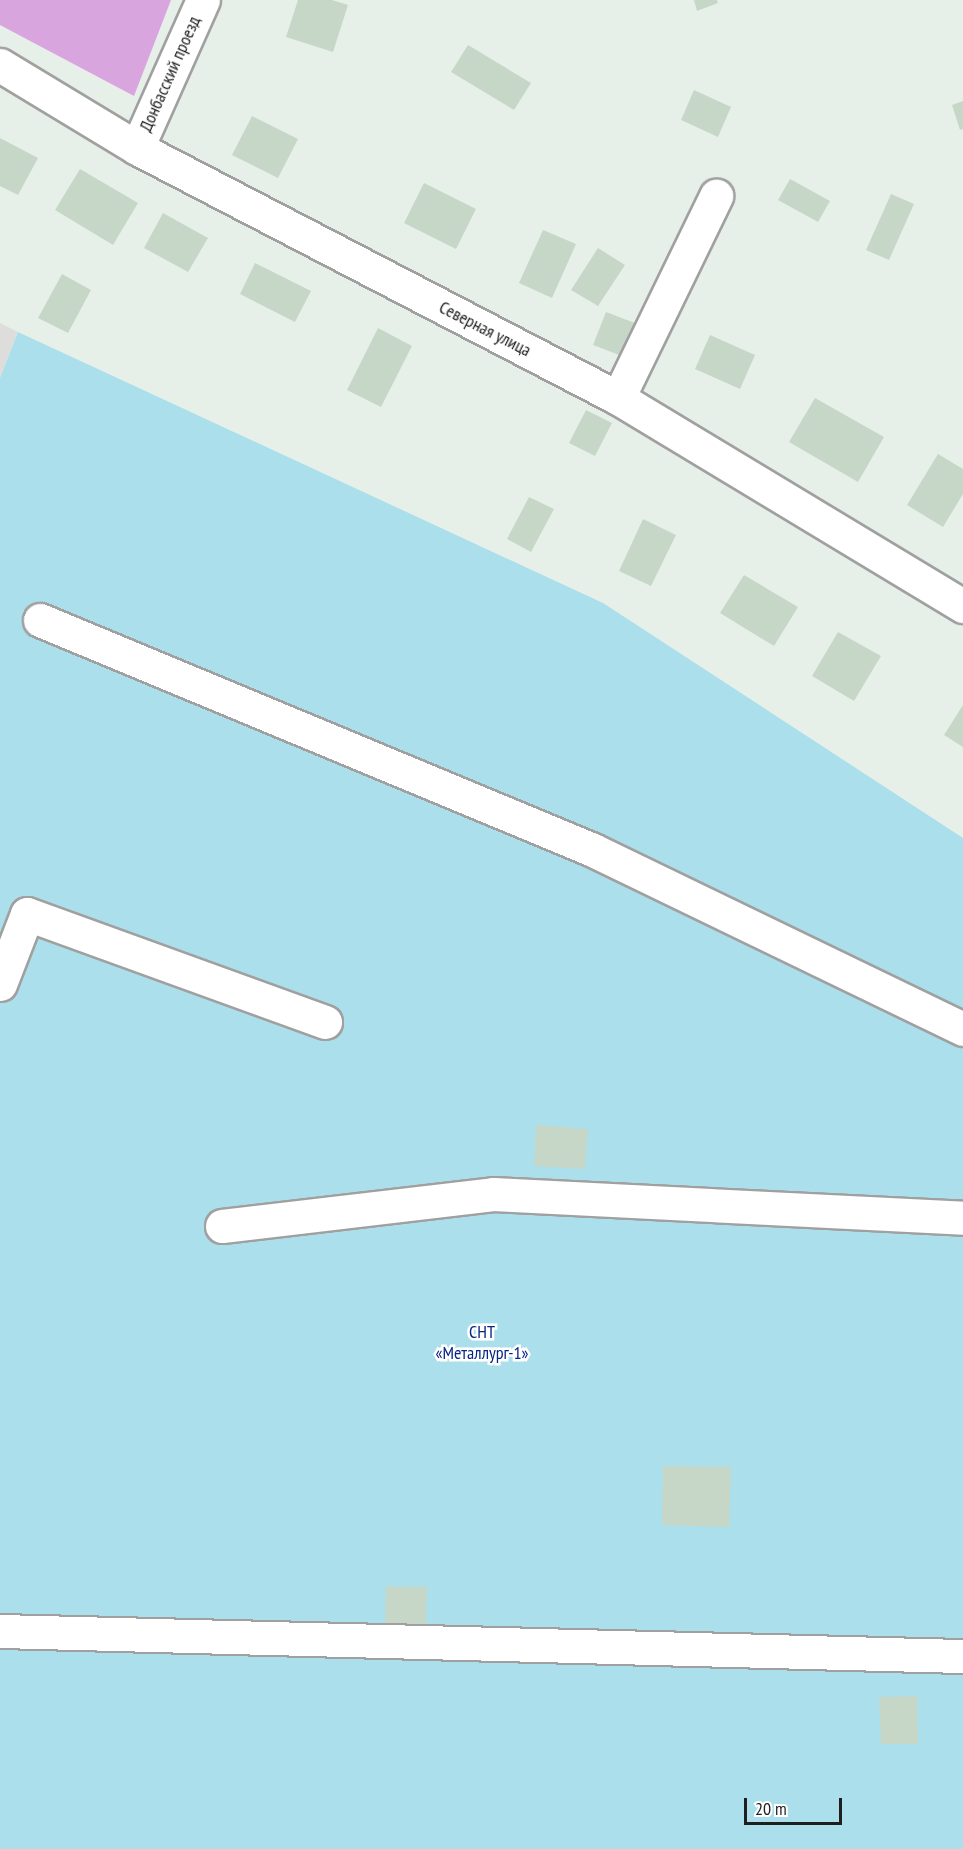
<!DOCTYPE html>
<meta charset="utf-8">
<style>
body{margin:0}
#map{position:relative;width:963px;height:1849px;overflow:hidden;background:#e6f0e9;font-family:"PT Sans Narrow",sans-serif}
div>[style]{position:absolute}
.residential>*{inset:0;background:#dddedc}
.grass>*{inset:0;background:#abdfeb}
.water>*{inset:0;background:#d9a5df}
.building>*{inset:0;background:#c6d7c8}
.roads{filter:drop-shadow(2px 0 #a0a0a0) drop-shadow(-2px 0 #a0a0a0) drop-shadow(0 2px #a0a0a0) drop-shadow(0 -2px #a0a0a0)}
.minor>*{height:33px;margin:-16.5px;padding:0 16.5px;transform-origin:16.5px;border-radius:16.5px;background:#fff}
span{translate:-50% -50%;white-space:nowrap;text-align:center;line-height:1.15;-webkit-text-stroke:5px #fff;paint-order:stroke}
.street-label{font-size:18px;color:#1f1f1f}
.park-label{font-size:18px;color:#092682}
.scale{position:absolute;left:744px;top:1798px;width:98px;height:27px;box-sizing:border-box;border:3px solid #1f1f1f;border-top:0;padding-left:8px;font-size:18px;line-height:21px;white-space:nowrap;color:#1f1f1f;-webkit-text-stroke:4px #fff;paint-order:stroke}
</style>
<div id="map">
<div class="residential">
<div style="clip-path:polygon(0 323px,18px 332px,0 378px)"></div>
</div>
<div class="grass">
<div style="clip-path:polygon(18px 332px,603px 603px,963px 838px,963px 1849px,0 1849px,0 378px)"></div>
</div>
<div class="water">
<div style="clip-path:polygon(0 0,171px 0,134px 96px,0 25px)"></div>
</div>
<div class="building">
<div style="clip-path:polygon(298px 0,332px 0,348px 5px,333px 52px,286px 37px)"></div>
<div style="clip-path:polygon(694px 0,717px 0,718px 3px,697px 11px)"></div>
<div style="clip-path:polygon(468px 45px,531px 83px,514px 110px,451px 72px)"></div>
<div style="clip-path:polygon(694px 90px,731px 107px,718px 137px,681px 120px)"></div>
<div style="clip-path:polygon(963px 101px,963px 129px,960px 130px,952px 105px)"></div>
<div style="clip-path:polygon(252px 116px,298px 139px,278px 178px,232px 155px)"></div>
<div style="clip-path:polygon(0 138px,38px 158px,18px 195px,0 186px)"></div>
<div style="clip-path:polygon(80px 169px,138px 203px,113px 245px,55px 210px)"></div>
<div style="clip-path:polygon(790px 179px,830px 201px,818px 222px,778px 200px)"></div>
<div style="clip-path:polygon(424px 183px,476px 209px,456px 249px,404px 223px)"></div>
<div style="clip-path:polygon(891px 194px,914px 204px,889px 260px,866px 250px)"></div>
<div style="clip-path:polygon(163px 213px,208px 238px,188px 272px,144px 248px)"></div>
<div style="clip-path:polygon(543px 230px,576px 244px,552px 298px,519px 283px)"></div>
<div style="clip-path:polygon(598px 248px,625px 265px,598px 306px,571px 290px)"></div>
<div style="clip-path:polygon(255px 263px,311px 291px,295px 322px,240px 294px)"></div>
<div style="clip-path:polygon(62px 274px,91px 290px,68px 333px,38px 318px)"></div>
<div style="clip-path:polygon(606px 312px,640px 325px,627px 358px,593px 345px)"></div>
<div style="clip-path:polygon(378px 328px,412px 346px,381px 407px,347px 390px)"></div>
<div style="clip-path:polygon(710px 335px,755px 355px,740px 389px,695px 369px)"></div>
<div style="clip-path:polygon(815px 398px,884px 437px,858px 482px,789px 442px)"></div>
<div style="clip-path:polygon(586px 410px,612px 423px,595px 456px,569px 443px)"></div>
<div style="clip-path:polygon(938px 454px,963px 469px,963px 494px,943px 527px,907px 505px)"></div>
<div style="clip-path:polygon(529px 497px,554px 509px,531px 552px,507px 539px)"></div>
<div style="clip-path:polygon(643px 519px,676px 535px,651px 586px,619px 571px)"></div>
<div style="clip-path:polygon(744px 575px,798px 607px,774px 646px,720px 613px)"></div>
<div style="clip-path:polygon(838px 632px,881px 656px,854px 701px,812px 676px)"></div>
<div style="clip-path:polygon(963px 705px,963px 747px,944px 735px)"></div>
<div style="clip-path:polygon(536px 1125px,588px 1129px,585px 1169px,534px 1166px)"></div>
<div style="clip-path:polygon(663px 1466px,731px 1467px,729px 1527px,662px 1525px)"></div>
<div style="clip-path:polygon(386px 1586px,427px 1587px,426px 1627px,385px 1627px)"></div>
<div style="clip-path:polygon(917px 1696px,918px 1744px,881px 1744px,879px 1697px)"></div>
</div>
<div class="roads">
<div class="minor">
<div style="left:0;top:65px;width:160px;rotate:31.2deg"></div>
<div style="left:137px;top:148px;width:542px;rotate:27.46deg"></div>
<div style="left:618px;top:398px;width:403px;rotate:31.1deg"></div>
<div style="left:137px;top:148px;width:162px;rotate:-66deg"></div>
<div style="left:618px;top:398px;width:225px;rotate:-64.1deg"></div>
<div style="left:40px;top:620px;width:599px;rotate:22.58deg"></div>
<div style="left:593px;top:850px;width:411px;rotate:25.8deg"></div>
<div style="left:0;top:984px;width:75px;rotate:-68.9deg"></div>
<div style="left:27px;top:914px;width:317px;rotate:19.9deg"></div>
<div style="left:222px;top:1226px;width:273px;rotate:-6.7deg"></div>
<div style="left:493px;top:1194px;width:471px;rotate:2.9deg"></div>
<div style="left:0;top:1631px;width:963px;rotate:1.49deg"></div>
</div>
</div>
<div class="street-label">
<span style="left:170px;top:74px;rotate:-66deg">Донбасский проезд</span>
<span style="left:485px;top:329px;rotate:27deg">Северная улица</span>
</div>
<div class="park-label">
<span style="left:482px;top:1343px">СНТ<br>«Металлург-1»</span>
</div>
<div class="scale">20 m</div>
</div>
